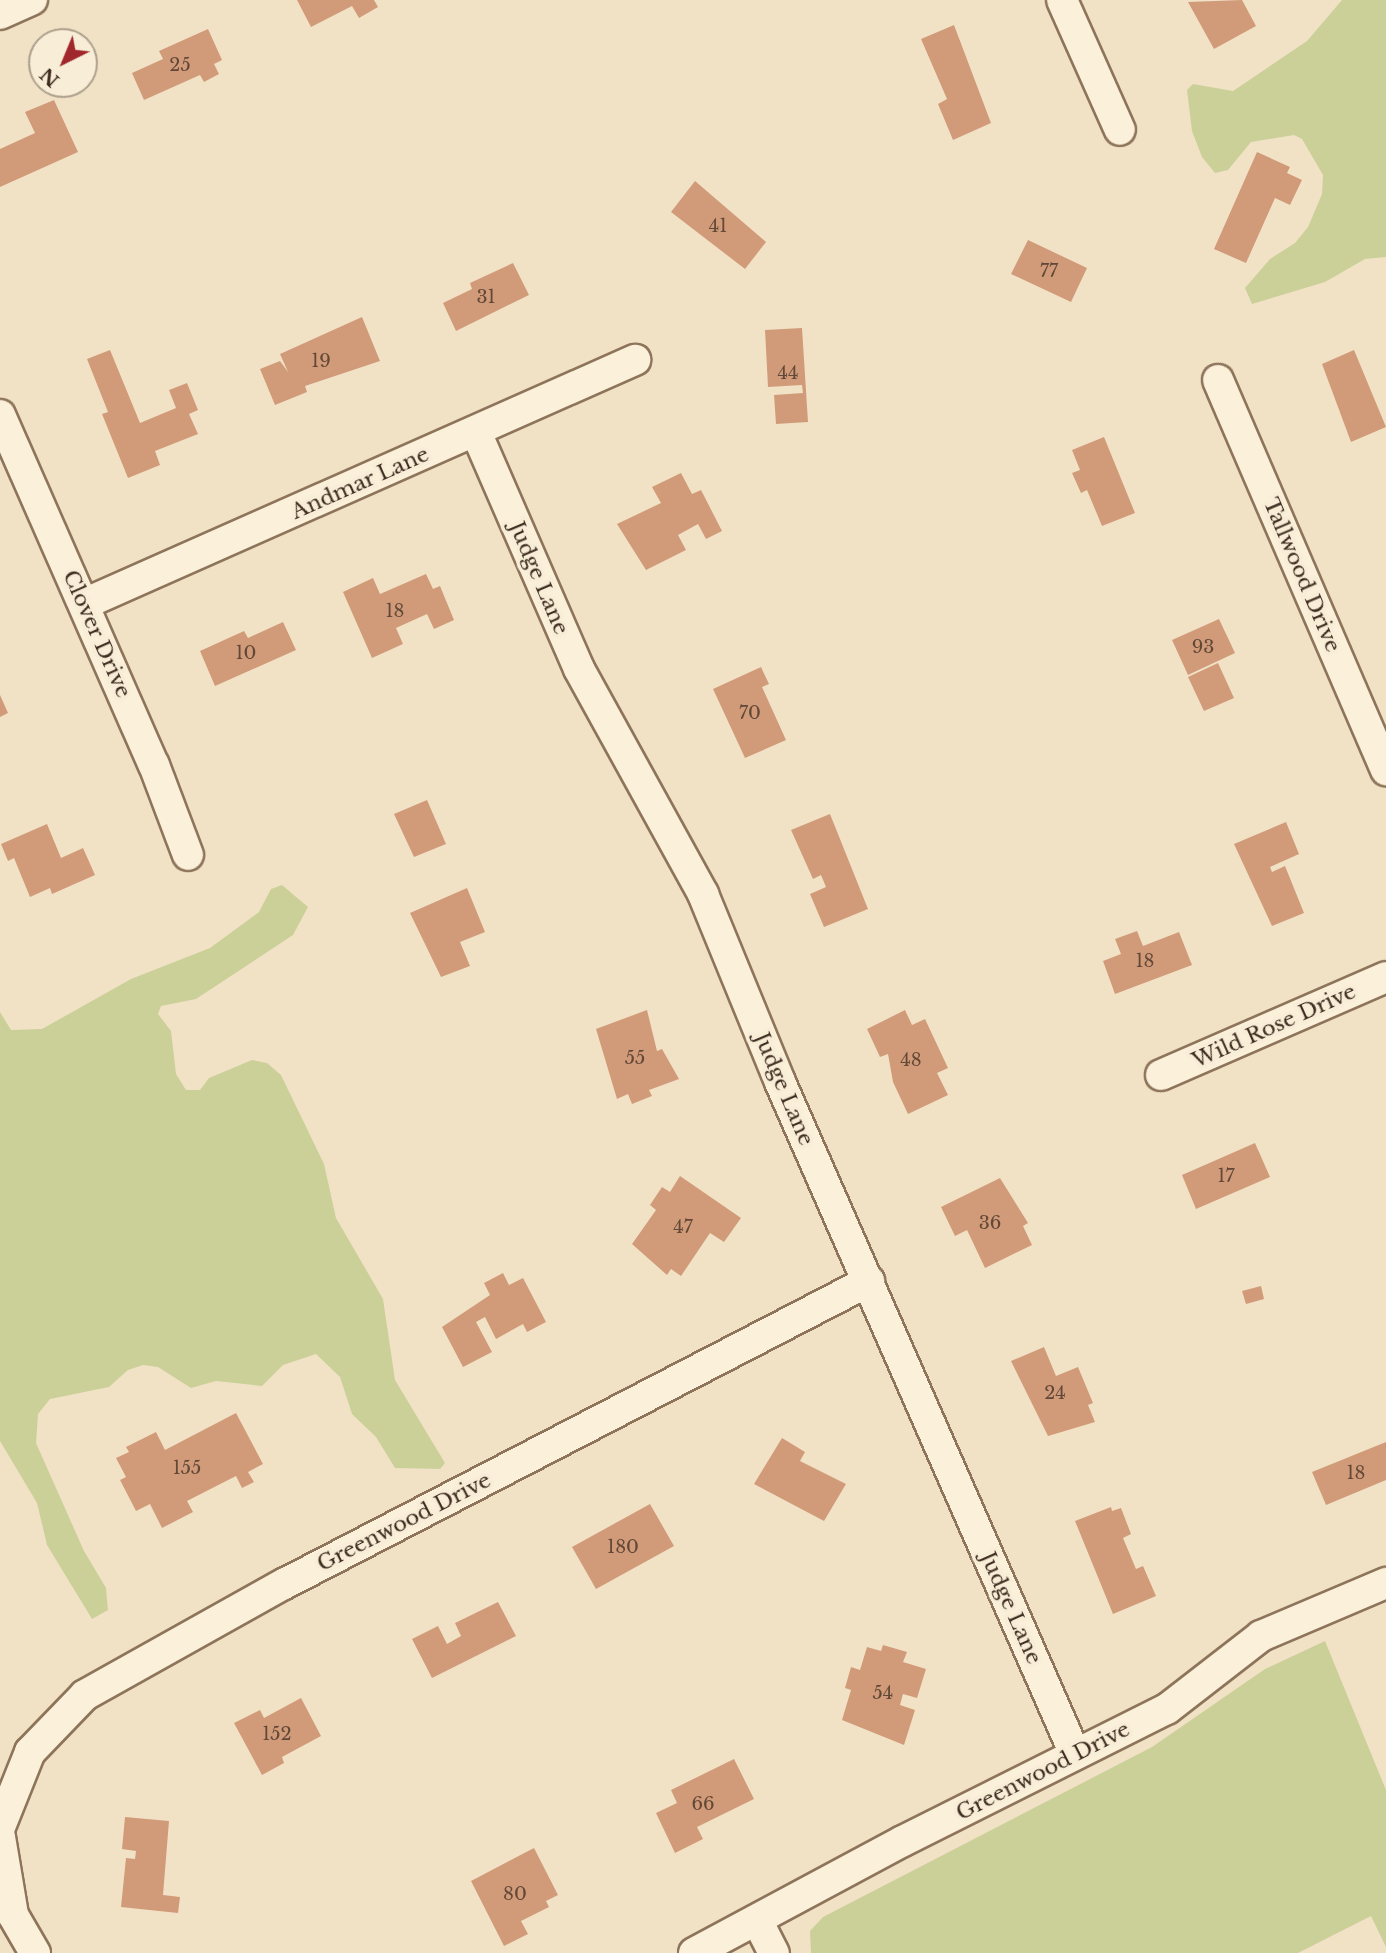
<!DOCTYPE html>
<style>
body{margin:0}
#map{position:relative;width:1386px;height:1953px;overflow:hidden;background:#f1e2c6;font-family:"Libre Baskerville",serif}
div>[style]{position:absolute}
.green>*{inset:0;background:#cbd099}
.building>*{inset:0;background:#d19b7a}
.roads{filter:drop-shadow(2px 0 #8d745a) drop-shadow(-2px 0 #8d745a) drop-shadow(0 2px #8d745a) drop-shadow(0 -2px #8d745a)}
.minor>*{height:30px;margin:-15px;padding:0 15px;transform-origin:15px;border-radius:15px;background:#fbf0da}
span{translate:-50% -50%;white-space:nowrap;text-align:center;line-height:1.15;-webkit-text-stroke:7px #f8edd6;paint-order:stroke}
.number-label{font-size:18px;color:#624836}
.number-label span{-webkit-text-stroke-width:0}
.street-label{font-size:21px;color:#3d2c1f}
.north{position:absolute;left:28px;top:28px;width:70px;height:70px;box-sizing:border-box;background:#f8edd6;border:2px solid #ada08d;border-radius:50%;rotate:223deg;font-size:19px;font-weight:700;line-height:28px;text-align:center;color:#3d2c1f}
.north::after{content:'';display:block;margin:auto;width:24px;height:32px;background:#a0272c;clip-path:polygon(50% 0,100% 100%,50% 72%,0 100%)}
</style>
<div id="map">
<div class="green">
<div style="clip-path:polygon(1342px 0,1386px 0,1386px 257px,1365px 259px,1325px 282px,1252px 304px,1245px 288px,1270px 259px,1295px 243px,1308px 227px,1322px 194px,1323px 175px,1302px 139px,1294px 135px,1251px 142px,1228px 170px,1215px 173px,1202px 157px,1192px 131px,1187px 90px,1193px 84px,1233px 91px,1307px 41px)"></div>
<div style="clip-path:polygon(282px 885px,308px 907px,293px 935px,196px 999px,161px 1006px,158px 1014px,171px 1031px,176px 1074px,186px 1090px,200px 1090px,209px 1078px,252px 1060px,267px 1063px,281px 1075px,324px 1164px,336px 1218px,383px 1299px,395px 1380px,445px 1463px,440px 1469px,395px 1468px,376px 1437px,352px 1414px,340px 1377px,316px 1354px,283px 1365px,262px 1386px,216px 1381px,191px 1388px,158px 1367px,143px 1365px,128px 1370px,109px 1387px,50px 1399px,38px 1414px,36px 1443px,84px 1551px,106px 1588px,108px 1610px,92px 1619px,47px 1545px,37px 1503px,0 1441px,0 1012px,11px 1030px,42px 1029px,131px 979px,210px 948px,259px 912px,271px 889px)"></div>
<div style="clip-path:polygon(1325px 1641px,1386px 1790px,1386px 1947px,1371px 1916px,1298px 1953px,811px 1953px,810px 1931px,823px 1917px,1152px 1747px,1265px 1669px)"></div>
</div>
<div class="building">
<div style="clip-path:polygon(297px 0,374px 0,378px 7px,359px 18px,352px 6px,311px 27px)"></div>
<div style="clip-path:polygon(1242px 0,1256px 26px,1214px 49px,1188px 2px)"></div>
<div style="clip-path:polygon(954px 25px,991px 123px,953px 140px,938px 104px,947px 99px,921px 39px)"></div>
<div style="clip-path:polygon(208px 29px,222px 60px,214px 64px,219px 74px,204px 82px,200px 75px,144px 100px,132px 73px,163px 59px,159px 51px)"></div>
<div style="clip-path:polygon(54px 100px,78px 152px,0 187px,0 149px,35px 133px,25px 112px)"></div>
<div style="clip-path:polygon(1257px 152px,1290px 167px,1287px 173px,1302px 180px,1290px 205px,1275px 198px,1246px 263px,1214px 249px)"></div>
<div style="clip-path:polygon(695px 181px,766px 242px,745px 269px,671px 212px)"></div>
<div style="clip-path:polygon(1028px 240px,1087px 268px,1071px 302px,1011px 274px)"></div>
<div style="clip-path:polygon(513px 263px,529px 295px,456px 331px,443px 303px,472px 289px,470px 283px)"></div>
<div style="clip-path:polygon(362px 317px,380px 361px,305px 386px,307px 392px,275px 405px,260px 369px,280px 361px,288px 372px,280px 354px)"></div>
<div style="clip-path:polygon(802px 328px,808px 422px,776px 424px,774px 395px,803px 393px,802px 385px,768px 387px,765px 330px)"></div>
<div style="clip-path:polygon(110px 350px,140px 423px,176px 408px,169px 390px,187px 383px,198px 410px,189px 414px,198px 434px,155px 451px,160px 465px,128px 478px,102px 414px,108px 412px,87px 359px)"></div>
<div style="clip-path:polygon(1354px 350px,1386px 427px,1351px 442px,1322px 364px)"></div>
<div style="clip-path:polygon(1104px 437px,1135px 513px,1102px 526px,1087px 490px,1081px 493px,1072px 473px,1080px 470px,1072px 450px)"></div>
<div style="clip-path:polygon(681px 473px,692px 494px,701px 490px,722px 531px,706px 539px,698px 524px,678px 535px,686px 550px,646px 570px,617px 524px,661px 503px,652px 487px)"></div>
<div style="clip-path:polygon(426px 574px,433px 589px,440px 586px,454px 620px,434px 629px,427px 614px,396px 628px,403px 644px,372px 658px,343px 592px,373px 578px,380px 594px)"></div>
<div style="clip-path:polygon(1219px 619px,1235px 653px,1188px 675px,1172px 640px)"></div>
<div style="clip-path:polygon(283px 622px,296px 650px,215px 686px,200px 651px,244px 631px,248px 638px)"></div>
<div style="clip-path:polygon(1218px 663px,1234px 698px,1204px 711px,1188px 677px)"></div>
<div style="clip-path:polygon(761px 667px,769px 684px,762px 687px,786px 740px,745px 758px,713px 689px)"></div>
<div style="clip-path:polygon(0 695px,8px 713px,0 717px)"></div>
<div style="clip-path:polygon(427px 800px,446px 844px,414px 857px,394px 814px)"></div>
<div style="clip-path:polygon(830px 814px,868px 909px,824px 927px,810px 894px,826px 887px,821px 875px,813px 879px,791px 830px)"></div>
<div style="clip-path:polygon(1286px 822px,1299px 854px,1270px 867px,1272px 872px,1285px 866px,1304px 913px,1272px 926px,1234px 844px)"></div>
<div style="clip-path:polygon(47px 824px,61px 858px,83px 848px,95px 875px,52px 894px,50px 888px,30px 897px,14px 858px,8px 861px,1px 844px)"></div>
<div style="clip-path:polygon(467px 888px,485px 932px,460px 942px,470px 966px,441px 977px,410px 913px)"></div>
<div style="clip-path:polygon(1137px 931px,1143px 946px,1179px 932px,1192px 965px,1115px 994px,1103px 961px,1121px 954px,1115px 939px)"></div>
<div style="clip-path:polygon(647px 1010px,657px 1051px,662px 1049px,679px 1079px,649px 1090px,652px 1096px,632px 1104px,628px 1094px,617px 1099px,596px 1029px)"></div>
<div style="clip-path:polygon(905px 1010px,912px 1025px,925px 1019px,948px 1068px,937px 1073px,948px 1095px,908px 1114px,893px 1082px,888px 1054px,880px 1057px,867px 1029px)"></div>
<div style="clip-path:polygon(1255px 1143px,1270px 1177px,1196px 1209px,1182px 1175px)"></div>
<div style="clip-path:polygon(680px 1176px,741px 1218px,724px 1242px,710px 1233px,681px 1276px,671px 1269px,667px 1275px,632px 1244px,656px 1210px,650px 1205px,662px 1187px,670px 1192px)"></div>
<div style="clip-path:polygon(1000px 1178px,1028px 1223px,1023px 1226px,1032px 1245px,985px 1268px,967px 1230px,955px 1236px,941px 1207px)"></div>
<div style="clip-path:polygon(503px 1273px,509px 1285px,523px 1278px,546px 1322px,527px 1332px,523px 1324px,496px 1339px,485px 1317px,476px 1322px,492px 1352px,463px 1367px,442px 1327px,490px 1295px,484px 1283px)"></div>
<div style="clip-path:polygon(1261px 1286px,1264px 1299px,1246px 1304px,1242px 1291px)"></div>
<div style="clip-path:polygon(1044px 1347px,1056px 1376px,1078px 1367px,1093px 1403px,1088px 1405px,1095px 1422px,1048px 1436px,1011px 1361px)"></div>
<div style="clip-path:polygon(236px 1413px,263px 1464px,248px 1472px,254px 1482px,242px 1488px,236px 1476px,187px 1501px,193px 1512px,162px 1528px,150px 1504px,136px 1511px,120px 1480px,126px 1477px,116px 1458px,129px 1452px,126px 1447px,156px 1432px,165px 1450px)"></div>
<div style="clip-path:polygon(782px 1438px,805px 1452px,800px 1461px,846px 1484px,824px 1521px,754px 1484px)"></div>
<div style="clip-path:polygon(1386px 1442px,1386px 1480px,1326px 1505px,1312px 1472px)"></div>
<div style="clip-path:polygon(650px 1504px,674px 1546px,596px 1589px,572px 1547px)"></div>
<div style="clip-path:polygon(1111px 1507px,1112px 1511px,1121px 1508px,1131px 1534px,1123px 1538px,1136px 1569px,1143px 1566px,1156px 1596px,1113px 1614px,1075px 1521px)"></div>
<div style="clip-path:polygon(498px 1602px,516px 1636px,432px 1678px,412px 1639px,438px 1626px,447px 1644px,461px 1636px,455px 1623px)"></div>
<div style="clip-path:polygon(883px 1645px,907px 1652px,903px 1662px,926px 1669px,917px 1698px,903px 1694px,900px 1705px,915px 1710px,904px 1745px,842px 1720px,851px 1690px,845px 1688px,851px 1667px,860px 1670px,867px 1647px,881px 1651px)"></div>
<div style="clip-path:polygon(301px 1698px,321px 1736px,282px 1757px,284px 1763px,262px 1775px,234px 1723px,260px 1710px,264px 1718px)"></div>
<div style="clip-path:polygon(734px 1759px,754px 1799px,697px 1827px,703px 1839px,675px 1853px,656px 1813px,677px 1803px,671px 1790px)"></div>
<div style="clip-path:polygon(125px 1817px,169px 1821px,163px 1895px,180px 1897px,178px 1913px,121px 1907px,126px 1858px,135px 1859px,136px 1851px,122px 1849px)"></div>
<div style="clip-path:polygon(534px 1848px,558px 1895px,546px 1901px,549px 1907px,521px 1921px,528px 1934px,504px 1946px,471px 1881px)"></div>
</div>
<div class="roads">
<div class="minor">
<div style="left:1062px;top:0;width:142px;rotate:66deg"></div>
<div style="left:0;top:14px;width:35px;rotate:-24deg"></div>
<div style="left:1218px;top:380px;width:425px;rotate:66.7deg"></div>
<div style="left:0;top:415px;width:382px;rotate:66.3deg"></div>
<div style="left:154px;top:765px;width:96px;rotate:69.3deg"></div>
<div style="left:476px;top:432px;width:258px;rotate:66.5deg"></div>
<div style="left:579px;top:669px;width:257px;rotate:61.1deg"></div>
<div style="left:703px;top:894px;width:203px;rotate:67.7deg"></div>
<div style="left:780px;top:1082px;width:734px;rotate:66.3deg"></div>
<div style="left:84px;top:604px;width:603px;rotate:-23.89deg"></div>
<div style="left:1161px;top:1075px;width:245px;rotate:-23.5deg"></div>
<div style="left:0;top:1827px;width:81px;rotate:-68.2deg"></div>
<div style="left:30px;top:1752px;width:79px;rotate:-46deg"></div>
<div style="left:85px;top:1695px;width:228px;rotate:-29.2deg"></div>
<div style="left:284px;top:1584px;width:659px;rotate:-27.38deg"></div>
<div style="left:0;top:1837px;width:79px;rotate:80.5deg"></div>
<div style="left:13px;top:1915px;width:44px;rotate:59.9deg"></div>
<div style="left:757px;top:1920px;width:37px;rotate:63deg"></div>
<div style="left:694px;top:1953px;width:237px;rotate:-28.2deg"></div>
<div style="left:903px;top:1841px;width:295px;rotate:-26.6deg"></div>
<div style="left:1167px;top:1709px;width:119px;rotate:-37.8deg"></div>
<div style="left:1261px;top:1636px;width:136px;rotate:-23deg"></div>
</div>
</div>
<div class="number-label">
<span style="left:180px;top:65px">25</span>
<span style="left:718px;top:226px">41</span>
<span style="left:1049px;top:271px">77</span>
<span style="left:486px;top:297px">31</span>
<span style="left:321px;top:361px">19</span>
<span style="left:788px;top:373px">44</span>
<span style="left:395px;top:611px">18</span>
<span style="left:1203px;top:647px">93</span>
<span style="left:246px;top:653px">10</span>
<span style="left:750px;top:713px">70</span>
<span style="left:1145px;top:961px">18</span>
<span style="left:635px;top:1058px">55</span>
<span style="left:911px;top:1060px">48</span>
<span style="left:1226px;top:1176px">17</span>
<span style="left:990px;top:1223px">36</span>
<span style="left:683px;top:1227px">47</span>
<span style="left:1055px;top:1393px">24</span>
<span style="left:187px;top:1468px">155</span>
<span style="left:1356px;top:1473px">18</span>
<span style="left:623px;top:1547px">180</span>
<span style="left:883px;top:1693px">54</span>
<span style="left:277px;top:1734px">152</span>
<span style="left:703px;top:1804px">66</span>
<span style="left:515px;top:1894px">80</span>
</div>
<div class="street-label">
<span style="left:360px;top:483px;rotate:-24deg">Andmar Lane</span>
<span style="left:1302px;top:575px;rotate:67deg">Tallwood Drive</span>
<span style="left:539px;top:578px;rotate:67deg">Judge Lane</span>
<span style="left:97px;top:634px;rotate:66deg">Clover Drive</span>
<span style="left:1274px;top:1026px;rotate:-24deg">Wild Rose Drive</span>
<span style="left:784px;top:1089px;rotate:67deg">Judge Lane</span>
<span style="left:404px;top:1522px;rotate:-27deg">Greenwood Drive</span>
<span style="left:1011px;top:1608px;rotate:66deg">Judge Lane</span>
<span style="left:1043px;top:1771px;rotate:-27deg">Greenwood Drive</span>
</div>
<div class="north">N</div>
</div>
